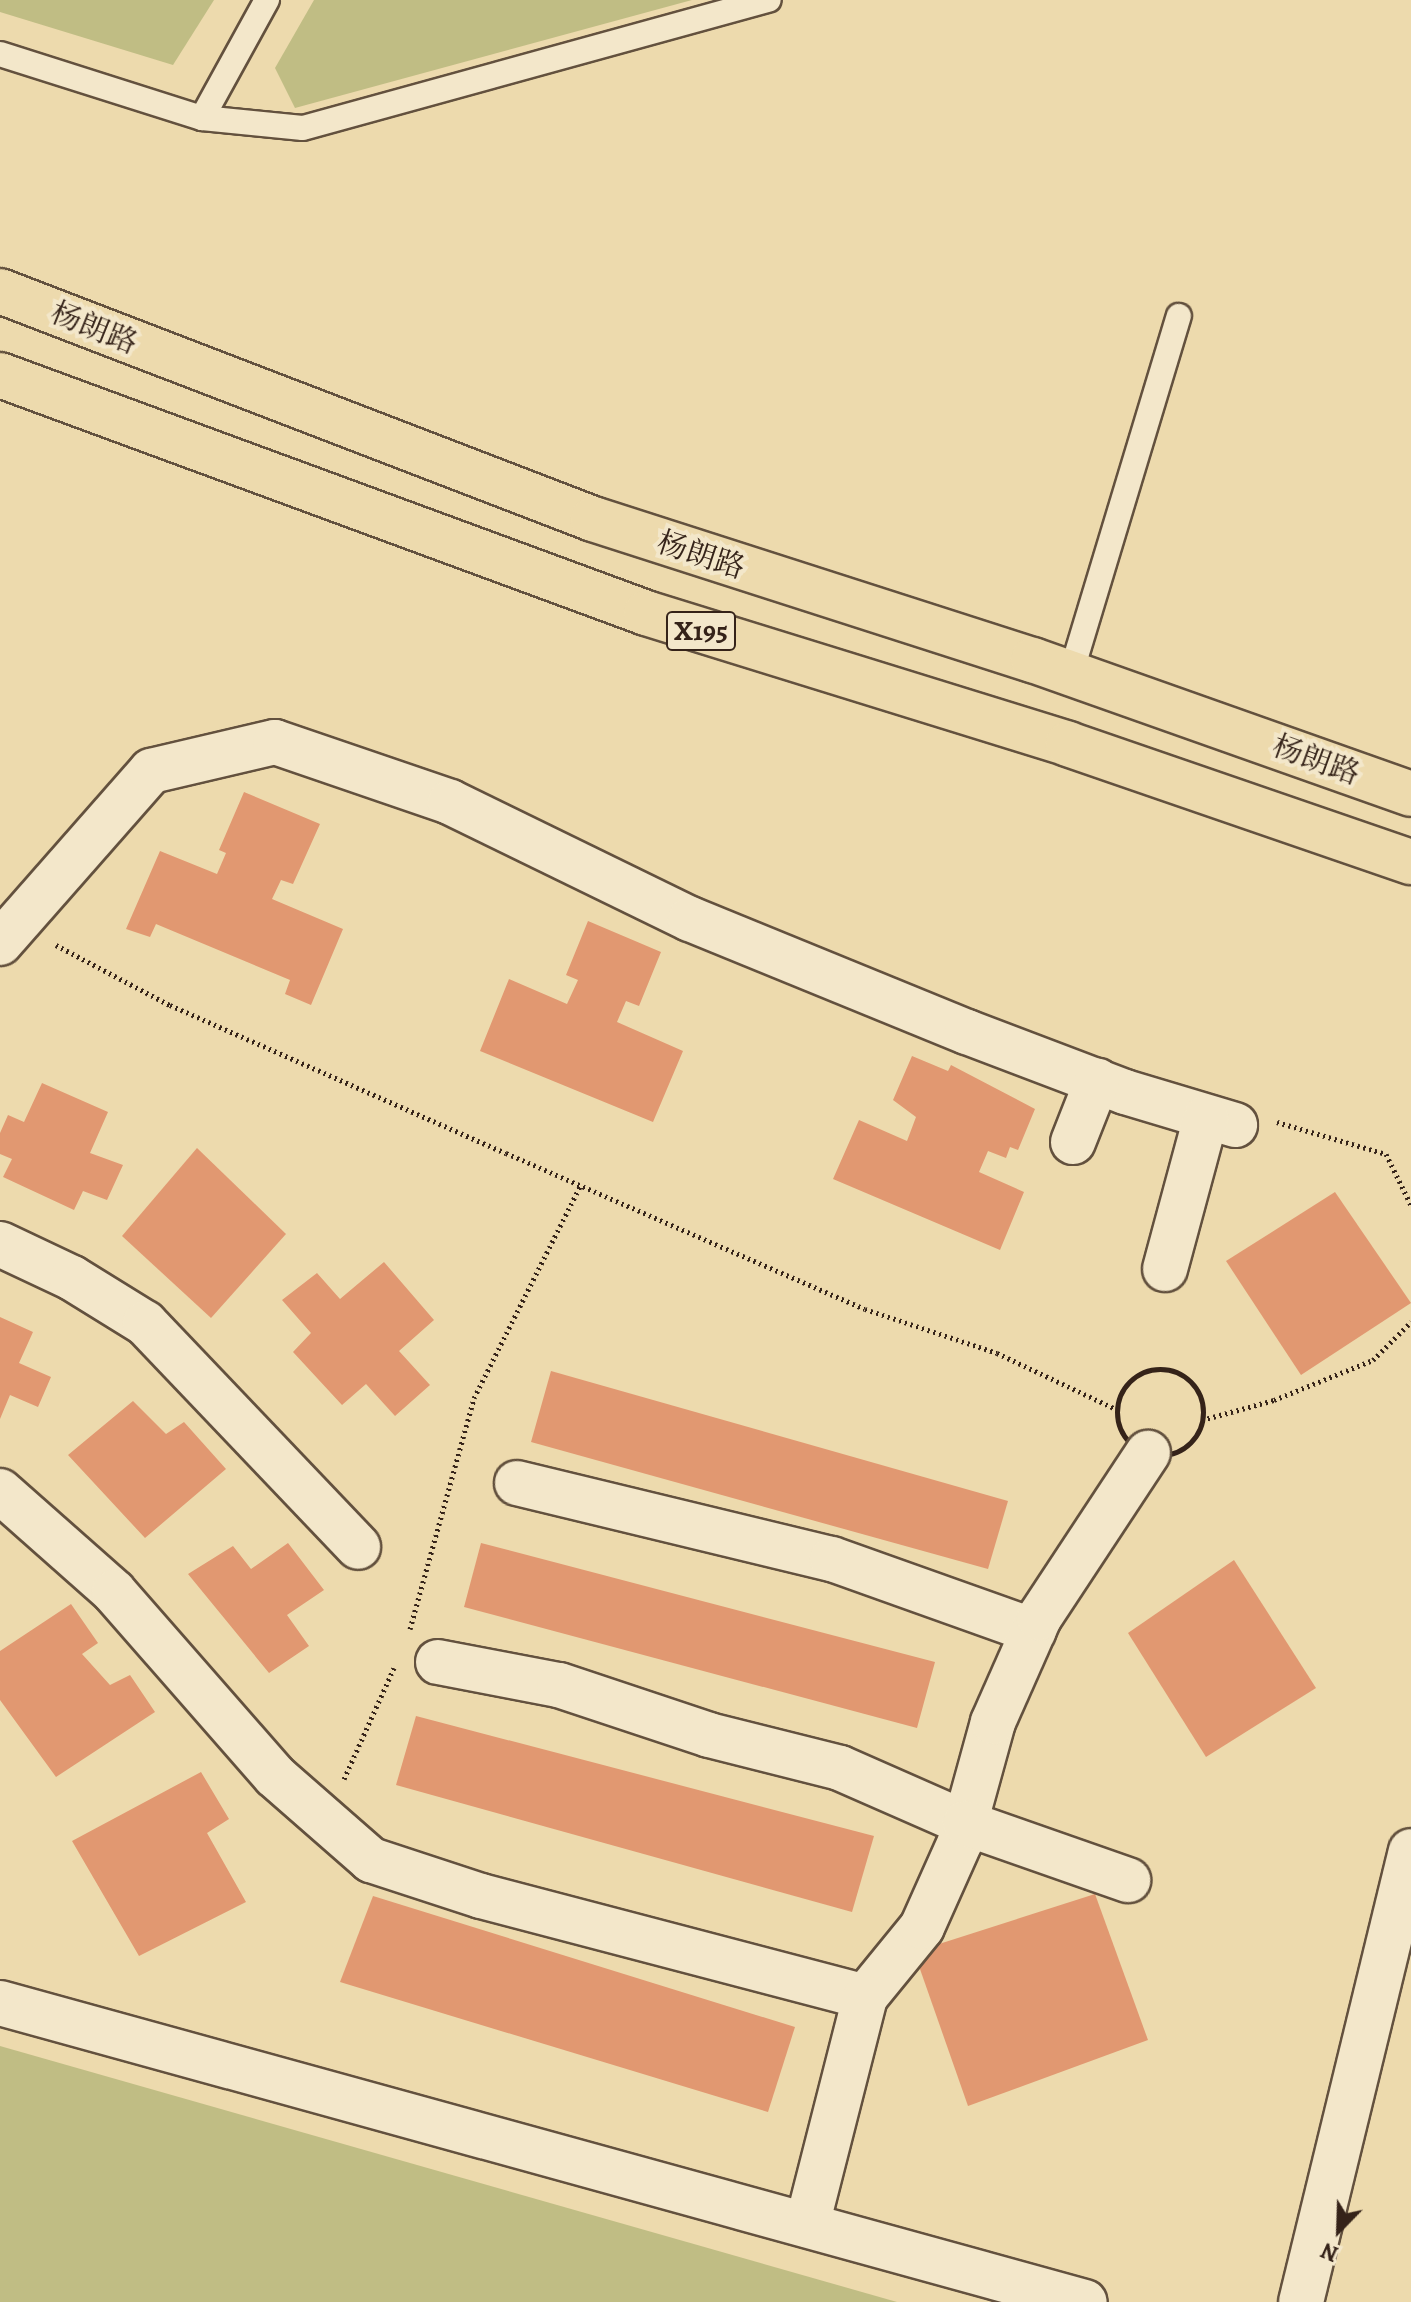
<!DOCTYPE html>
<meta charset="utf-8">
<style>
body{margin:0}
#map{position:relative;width:1411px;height:2302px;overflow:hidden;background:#eddaad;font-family:Alegreya,"Noto Serif SC",serif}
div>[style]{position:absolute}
.green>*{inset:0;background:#c0bd84}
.building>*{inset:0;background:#e19871}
.path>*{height:5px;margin-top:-2.5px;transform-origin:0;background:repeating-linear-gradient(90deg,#352319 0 2px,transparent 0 6px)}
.path>.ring{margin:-2.5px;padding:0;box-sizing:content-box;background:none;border:5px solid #352319;border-radius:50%}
.roads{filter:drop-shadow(2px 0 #63513e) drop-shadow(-2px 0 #63513e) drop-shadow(0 2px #63513e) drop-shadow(0 -2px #63513e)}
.service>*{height:24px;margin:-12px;padding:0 12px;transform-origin:12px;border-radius:12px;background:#f3e7ca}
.minor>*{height:44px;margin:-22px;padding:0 22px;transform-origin:22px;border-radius:22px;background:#f3e7ca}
.primary>*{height:44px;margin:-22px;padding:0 22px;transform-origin:22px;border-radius:22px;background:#eddaad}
span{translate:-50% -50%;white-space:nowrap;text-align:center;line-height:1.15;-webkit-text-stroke:8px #f3e7ca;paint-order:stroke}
.shield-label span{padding:2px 6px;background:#f3e7ca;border:2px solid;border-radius:6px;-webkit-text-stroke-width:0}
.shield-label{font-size:28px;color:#352319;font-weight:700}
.street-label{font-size:30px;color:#352319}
.north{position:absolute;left:1299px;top:2190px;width:80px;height:80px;-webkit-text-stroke:6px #f3e7ca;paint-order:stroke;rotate:203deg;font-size:22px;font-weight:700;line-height:32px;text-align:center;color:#352319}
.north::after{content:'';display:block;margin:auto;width:28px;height:36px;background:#352319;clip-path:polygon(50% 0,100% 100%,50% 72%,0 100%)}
</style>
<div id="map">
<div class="green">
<div style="clip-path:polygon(0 0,214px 0,173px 65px,0 12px)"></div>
<div style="clip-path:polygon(314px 0,692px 0,295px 108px,275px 68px)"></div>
<div style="clip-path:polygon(0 2046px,897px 2302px,0 2302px)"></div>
</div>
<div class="building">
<div style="clip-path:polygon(244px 792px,320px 824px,293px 884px,281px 880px,272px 899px,343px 929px,311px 1005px,285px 994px,290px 980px,156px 924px,150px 937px,126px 929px,160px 851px,217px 874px,226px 853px,219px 850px)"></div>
<div style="clip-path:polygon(588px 921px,661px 952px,639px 1006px,626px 1001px,617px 1022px,683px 1051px,653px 1122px,480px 1051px,509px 979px,567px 1004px,578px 980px,566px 975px)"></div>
<div style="clip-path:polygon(912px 1056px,948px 1071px,951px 1065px,1035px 1109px,1018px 1150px,1010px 1147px,1006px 1158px,988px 1151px,979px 1172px,1024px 1192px,1000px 1250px,833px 1179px,859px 1120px,907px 1141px,916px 1117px,893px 1100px)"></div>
<div style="clip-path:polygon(42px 1083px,108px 1112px,90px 1153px,123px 1165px,107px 1200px,83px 1191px,74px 1210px,3px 1177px,12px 1159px,0 1154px,0 1133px,8px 1115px,24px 1122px)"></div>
<div style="clip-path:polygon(197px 1148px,286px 1234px,211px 1318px,122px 1236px)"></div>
<div style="clip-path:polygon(1335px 1192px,1411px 1303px,1301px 1375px,1226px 1261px)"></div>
<div style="clip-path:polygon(384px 1262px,434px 1320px,399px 1351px,430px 1385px,395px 1416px,366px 1384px,342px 1405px,293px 1352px,311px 1333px,282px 1300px,317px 1273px,340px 1299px)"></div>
<div style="clip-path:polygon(0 1317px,33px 1332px,19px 1363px,51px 1377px,38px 1407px,10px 1395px,0 1419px)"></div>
<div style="clip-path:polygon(551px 1371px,1008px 1501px,988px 1569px,531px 1442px)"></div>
<div style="clip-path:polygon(133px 1401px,166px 1434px,184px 1422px,226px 1469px,145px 1538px,68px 1455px)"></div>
<div style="clip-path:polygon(288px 1543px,324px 1590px,287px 1615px,309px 1646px,269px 1673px,188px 1574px,233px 1546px,251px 1569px)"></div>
<div style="clip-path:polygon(481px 1543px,935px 1662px,917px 1728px,464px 1607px)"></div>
<div style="clip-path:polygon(1234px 1560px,1316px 1688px,1206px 1757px,1128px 1633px)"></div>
<div style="clip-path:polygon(71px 1604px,98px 1643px,82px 1654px,110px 1685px,130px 1675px,155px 1712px,56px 1777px,0 1700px,0 1651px)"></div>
<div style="clip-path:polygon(416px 1716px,874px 1836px,852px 1912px,396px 1785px)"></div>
<div style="clip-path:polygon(201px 1772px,229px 1819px,207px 1833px,246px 1902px,139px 1956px,72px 1841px)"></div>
<div style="clip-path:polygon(1095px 1894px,1148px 2040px,968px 2106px,914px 1952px)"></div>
<div style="clip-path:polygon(373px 1896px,795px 2027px,768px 2112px,340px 1982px)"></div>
</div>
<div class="path">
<div style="left:56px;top:945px;width:129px;rotate:27.8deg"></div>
<div style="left:170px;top:1005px;width:367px;rotate:23.8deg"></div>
<div style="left:506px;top:1153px;width:391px;rotate:23.5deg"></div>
<div style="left:865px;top:1309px;width:139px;rotate:18.4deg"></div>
<div style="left:997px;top:1353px;width:132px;rotate:25.2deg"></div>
<div style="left:1277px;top:1122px;width:114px;rotate:16.4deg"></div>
<div style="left:1386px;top:1154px;width:57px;rotate:63.9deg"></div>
<div class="ring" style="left:1117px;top:1369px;width:81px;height:81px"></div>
<div style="left:1202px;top:1420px;width:75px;rotate:-15.5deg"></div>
<div style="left:1274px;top:1400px;width:107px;rotate:-22deg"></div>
<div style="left:1373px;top:1360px;width:54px;rotate:-45deg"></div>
<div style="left:410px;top:1629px;width:240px;rotate:-74.5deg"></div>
<div style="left:474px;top:1398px;width:239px;rotate:-63.4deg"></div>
<div style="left:344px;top:1779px;width:122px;rotate:-65.8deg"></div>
</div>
<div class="roads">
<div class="service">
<div style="left:0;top:54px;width:212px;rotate:17.6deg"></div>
<div style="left:202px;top:118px;width:135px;rotate:-61.2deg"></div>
<div style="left:202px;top:118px;width:101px;rotate:5.7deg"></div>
<div style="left:303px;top:128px;width:483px;rotate:-15.4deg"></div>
<div style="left:1071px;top:673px;width:373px;rotate:-73.2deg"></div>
</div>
<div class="minor">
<div style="left:0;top:943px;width:229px;rotate:-48.7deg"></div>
<div style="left:151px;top:771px;width:127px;rotate:-13.2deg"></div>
<div style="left:275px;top:742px;width:185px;rotate:18.9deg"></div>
<div style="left:450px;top:802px;width:267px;rotate:26deg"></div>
<div style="left:690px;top:919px;width:299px;rotate:22.2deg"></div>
<div style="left:967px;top:1032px;width:169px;rotate:20.8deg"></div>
<div style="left:1125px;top:1092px;width:115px;rotate:16.7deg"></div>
<div style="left:1073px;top:1142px;width:66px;rotate:-68.5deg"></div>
<div style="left:0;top:1244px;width:80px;rotate:25.3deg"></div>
<div style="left:72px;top:1278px;width:86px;rotate:31.7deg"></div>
<div style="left:145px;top:1323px;width:309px;rotate:46.4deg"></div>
<div style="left:1165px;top:1269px;width:157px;rotate:-74.9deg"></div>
<div style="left:517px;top:1483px;width:324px;rotate:13.6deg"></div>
<div style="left:832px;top:1559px;width:214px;rotate:19.6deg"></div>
<div style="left:0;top:1491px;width:152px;rotate:41.5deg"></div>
<div style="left:114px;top:1592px;width:244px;rotate:48.8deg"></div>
<div style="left:275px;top:1776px;width:128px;rotate:41.2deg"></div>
<div style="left:371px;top:1860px;width:116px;rotate:18.1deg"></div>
<div style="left:481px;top:1896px;width:397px;rotate:14.7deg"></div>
<div style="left:865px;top:1997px;width:90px;rotate:-50.8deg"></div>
<div style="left:922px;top:1927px;width:93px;rotate:-65.9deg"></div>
<div style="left:960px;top:1842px;width:124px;rotate:-74.6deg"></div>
<div style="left:993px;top:1722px;width:114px;rotate:-66.1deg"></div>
<div style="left:1039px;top:1618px;width:198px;rotate:-56.6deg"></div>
<div style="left:438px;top:1662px;width:123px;rotate:10.8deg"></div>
<div style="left:559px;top:1685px;width:158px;rotate:18.4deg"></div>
<div style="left:709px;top:1735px;width:135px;rotate:14.1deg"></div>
<div style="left:840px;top:1768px;width:137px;rotate:23.7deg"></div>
<div style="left:965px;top:1823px;width:173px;rotate:19.3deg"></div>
<div style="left:0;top:2003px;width:1125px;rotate:15.41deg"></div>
<div style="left:807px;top:2225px;width:235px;rotate:-75.7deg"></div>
<div style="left:1301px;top:2302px;width:464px;rotate:-76.3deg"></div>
</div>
<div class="primary">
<div style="left:0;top:291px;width:635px;rotate:21.03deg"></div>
<div style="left:593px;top:519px;width:462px;rotate:17.8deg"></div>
<div style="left:1033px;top:660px;width:401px;rotate:19.5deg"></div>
<div style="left:0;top:375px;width:688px;rotate:20.22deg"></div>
<div style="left:646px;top:613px;width:442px;rotate:17.2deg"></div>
<div style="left:1068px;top:744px;width:363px;rotate:19deg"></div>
</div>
</div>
<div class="shield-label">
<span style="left:701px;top:631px">X195</span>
</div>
<div class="street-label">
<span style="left:94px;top:328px;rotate:22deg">杨朗路</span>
<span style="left:701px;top:555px;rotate:18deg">杨朗路</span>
<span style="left:1316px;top:760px;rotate:20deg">杨朗路</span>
</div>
<div class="north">N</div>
</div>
